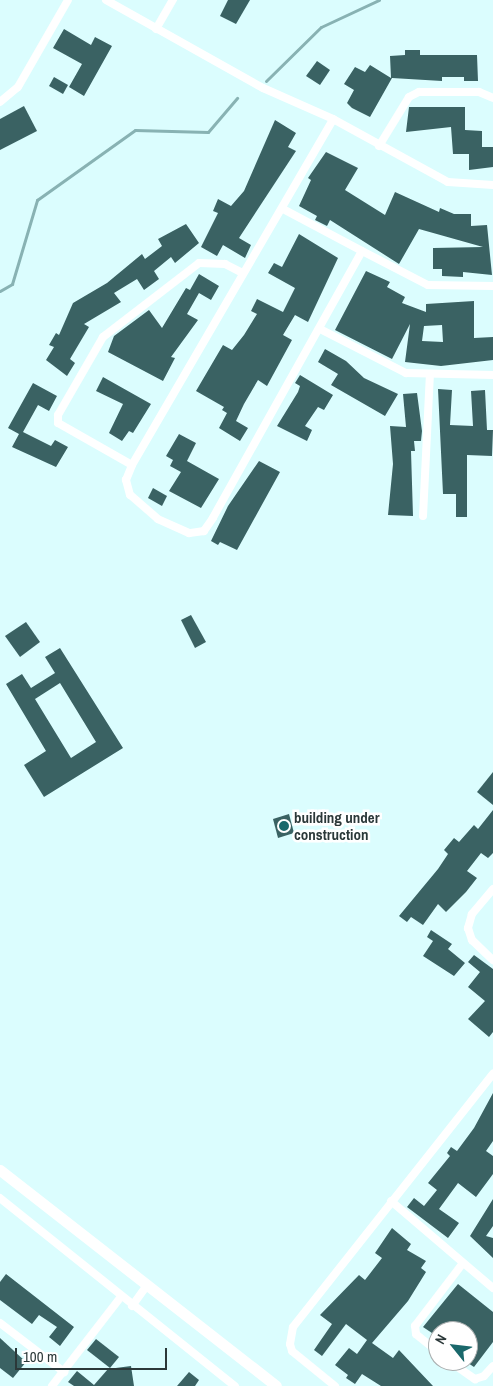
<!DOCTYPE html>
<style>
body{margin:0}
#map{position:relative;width:493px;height:1386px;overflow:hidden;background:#dbfdfe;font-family:"Archivo Narrow",sans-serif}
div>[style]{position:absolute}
.stream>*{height:3px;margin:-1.5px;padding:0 1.5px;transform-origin:1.5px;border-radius:1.5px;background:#88b2b3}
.building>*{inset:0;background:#3a6263}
.street>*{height:8px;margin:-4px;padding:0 4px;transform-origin:4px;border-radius:4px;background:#fff}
.secondary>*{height:11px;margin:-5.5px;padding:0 5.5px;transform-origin:5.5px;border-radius:5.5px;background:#fff}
.dots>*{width:14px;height:14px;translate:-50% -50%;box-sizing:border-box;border:2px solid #fff;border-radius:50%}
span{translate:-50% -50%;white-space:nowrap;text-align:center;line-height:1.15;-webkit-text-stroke:5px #fff;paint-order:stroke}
.poi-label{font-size:15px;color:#2b3839;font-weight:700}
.left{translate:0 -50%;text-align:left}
.north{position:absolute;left:428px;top:1321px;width:50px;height:50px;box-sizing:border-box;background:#fff;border:1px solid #aaafb0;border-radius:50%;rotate:299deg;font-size:14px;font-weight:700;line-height:20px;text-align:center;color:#2b3839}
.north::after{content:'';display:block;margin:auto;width:18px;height:22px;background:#1a686b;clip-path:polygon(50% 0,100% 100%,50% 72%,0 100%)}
.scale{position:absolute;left:15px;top:1348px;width:152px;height:22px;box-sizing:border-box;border:2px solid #2b3839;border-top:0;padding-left:6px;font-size:15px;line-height:18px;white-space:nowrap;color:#2b3839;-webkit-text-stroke:4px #fff;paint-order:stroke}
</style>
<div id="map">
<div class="stream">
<div style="left:266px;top:81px;width:77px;rotate:-44.5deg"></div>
<div style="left:321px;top:27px;width:64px;rotate:-25deg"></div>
<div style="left:0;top:291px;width:14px;rotate:-30deg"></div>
<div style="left:12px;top:284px;width:88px;rotate:-73.4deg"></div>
<div style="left:37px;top:200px;width:120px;rotate:-35.5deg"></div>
<div style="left:135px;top:130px;width:73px;rotate:1.6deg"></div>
<div style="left:208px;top:132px;width:45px;rotate:-49.5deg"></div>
</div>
<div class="building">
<div style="clip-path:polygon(228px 0,250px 0,236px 24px,220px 16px)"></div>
<div style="clip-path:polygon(64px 29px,91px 45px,95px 37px,112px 46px,84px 96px,69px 87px,82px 64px,53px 48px)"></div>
<div style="clip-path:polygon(405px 50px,420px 50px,420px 55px,477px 55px,478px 81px,464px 81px,464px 77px,442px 77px,442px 81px,392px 78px,370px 117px,352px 108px,347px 103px,354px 90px,344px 84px,355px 67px,365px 72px,370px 65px,391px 78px,390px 56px,405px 55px)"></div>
<div style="clip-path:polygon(317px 61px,330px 70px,320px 85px,306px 76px)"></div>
<div style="clip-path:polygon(54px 77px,68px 85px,63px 94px,49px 86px)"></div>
<div style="clip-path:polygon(24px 106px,37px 131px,0 150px,0 119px)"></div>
<div style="clip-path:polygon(409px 107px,465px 107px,465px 130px,482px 131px,482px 147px,493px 147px,493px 167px,469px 170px,469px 154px,453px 154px,451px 127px,406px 132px)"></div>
<div style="clip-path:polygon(275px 120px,296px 133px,288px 147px,296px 151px,239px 238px,251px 245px,245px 258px,223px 245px,217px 256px,201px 247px,218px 213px,213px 211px,218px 199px,231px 206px,244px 191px)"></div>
<div style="clip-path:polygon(326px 152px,358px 168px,345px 190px,385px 215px,395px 192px,439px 212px,440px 208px,454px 214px,471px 214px,471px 226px,487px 225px,492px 275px,463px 272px,463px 277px,442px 276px,442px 269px,433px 269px,433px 248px,483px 247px,419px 229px,399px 264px,330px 220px,327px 226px,315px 220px,317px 216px,299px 206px,311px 180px,308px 178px)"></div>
<div style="clip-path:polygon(186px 224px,199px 243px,175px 263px,171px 257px,154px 271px,159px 279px,144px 290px,137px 279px,114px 293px,121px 302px,84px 324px,89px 327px,70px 359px,75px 363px,67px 376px,46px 360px,54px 347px,49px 345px,56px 333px,59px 335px,73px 303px,107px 283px,142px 254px,145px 259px,162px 246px,158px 239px)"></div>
<div style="clip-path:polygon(299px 234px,338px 258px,308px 322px,295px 315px,283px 335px,292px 340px,267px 386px,258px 380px,244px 404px,236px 421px,248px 428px,240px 441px,219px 428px,227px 413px,222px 410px,224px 407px,196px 391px,223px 345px,232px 350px,244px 335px,257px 314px,251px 311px,257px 299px,283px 312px,295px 288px,268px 273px,274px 263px,282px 267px)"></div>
<div style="clip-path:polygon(evenodd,366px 271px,390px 282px,387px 287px,405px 297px,402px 303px,426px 312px,426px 304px,474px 301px,474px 338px,493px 337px,493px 360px,441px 366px,405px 362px,410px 324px,392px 359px,335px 330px,366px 271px,442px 325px,443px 342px,422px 341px,424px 326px,442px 325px)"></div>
<div style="clip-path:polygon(199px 274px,219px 286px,211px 300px,199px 293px,187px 314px,198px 320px,171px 357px,175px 358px,163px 381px,108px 352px,114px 336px,149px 310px,162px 328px,186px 288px,190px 290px)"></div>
<div style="clip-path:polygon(325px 349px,346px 361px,364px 378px,398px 394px,385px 416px,331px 385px,338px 374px,318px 362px)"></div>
<div style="clip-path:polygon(300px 375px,333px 395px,324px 410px,318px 407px,305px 426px,312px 430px,307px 441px,277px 426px,298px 392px,300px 386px,295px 383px)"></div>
<div style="clip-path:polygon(103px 377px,151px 404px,133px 433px,129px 431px,122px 441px,109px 433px,123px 404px,96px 391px)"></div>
<div style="clip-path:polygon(33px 383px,57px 396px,49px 411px,38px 405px,23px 432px,51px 446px,55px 440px,68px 447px,56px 467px,12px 447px,19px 434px,8px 428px)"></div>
<div style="clip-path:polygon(438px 389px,452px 390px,450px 425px,473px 426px,471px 391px,485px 390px,487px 430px,493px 430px,492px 456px,467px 455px,467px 517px,456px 517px,456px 494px,443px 494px)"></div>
<div style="clip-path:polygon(417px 393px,422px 431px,421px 441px,414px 441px,415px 451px,411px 451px,413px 516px,388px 515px,393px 464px,390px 426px,406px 427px,403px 394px)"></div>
<div style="clip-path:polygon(179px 434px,196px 443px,187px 461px,219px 479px,201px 508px,169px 491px,181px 472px,170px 466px,173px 460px,166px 456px)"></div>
<div style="clip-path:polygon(259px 461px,280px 472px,237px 550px,220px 542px,218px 545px,211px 541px,228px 506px)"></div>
<div style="clip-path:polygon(153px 488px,167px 496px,162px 506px,148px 498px)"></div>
<div style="clip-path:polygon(191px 615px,206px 642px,195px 648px,181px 620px)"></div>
<div style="clip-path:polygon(26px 622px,40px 642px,20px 657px,5px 636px)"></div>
<div style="clip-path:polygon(evenodd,60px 648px,123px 748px,44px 797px,24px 765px,46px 751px,6px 684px,22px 674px,31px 688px,55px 673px,45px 657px,60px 648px,60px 683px,96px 742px,71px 758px,35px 699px,60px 683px)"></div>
<div style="clip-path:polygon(493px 772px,493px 805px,477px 792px)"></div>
<div style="clip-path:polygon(493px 810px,493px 853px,488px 858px,481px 853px,467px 871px,477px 878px,466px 892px,446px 912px,438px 904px,423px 925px,411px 917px,407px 922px,399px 916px,438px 869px,448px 854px,444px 850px,454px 838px,459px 842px,474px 825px,478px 829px)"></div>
<div style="clip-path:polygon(289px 814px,294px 833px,278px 838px,273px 819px)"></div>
<div style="clip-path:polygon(431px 930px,452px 944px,448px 949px,465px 963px,454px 976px,423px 956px,433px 941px,427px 937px)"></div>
<div style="clip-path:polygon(474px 955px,493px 969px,493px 1032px,489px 1037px,468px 1019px,485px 1001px,468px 987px,480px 972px,468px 962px)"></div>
<div style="clip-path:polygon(493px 1093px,493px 1141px,486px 1151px,493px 1156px,493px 1174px,476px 1197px,458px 1183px,439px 1209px,459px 1223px,448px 1238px,407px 1207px,414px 1198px,424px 1206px,437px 1190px,428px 1183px,450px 1156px,447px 1153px,451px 1147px,457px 1151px,474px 1128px)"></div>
<div style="clip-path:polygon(493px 1199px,493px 1226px,486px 1236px,493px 1238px,493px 1258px,470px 1236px)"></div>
<div style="clip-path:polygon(392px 1228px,411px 1244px,407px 1250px,426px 1261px,421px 1268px,426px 1272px,408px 1301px,372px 1343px,393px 1358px,399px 1350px,433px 1386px,381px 1386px,362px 1374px,355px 1384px,346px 1378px,348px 1375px,335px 1365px,349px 1348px,357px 1354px,367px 1340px,346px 1324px,322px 1356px,314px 1350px,332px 1324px,320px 1315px,359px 1275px,365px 1280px,382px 1258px,375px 1253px)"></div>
<div style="clip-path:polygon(6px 1274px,74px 1327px,60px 1346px,49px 1337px,57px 1327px,39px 1315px,32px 1324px,0 1300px,0 1282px)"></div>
<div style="clip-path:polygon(458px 1284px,493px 1312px,493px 1342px,474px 1367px,468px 1363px,468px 1331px,438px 1331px,438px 1337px,423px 1327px)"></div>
<div style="clip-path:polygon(0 1338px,26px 1362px,13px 1378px,0 1368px)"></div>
<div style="clip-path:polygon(96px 1339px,119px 1357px,110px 1368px,87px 1350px)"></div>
<div style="clip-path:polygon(131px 1366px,134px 1386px,74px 1386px,68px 1382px,77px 1371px,94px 1385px,108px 1369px)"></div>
<div style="clip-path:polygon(189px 1372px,199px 1380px,195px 1386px,177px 1386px)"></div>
</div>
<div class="street">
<div style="left:106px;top:0;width:180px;rotate:29.3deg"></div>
<div style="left:263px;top:88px;width:77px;rotate:23.9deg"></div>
<div style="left:156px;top:29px;width:34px;rotate:-60deg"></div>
<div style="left:0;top:102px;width:23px;rotate:-40deg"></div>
<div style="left:18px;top:87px;width:100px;rotate:-60.1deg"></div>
<div style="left:379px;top:146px;width:57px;rotate:-58.5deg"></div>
<div style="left:409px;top:97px;width:11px;rotate:-27deg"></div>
<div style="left:419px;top:92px;width:60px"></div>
<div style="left:479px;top:92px;width:15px;rotate:23deg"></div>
<div style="left:283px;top:209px;width:89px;rotate:28deg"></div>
<div style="left:362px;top:251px;width:306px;rotate:119.2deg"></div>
<div style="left:213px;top:518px;width:16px;rotate:125deg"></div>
<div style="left:204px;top:531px;width:15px;rotate:172deg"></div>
<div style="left:189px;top:533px;width:34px;rotate:-156deg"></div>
<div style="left:158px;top:519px;width:37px;rotate:-139deg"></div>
<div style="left:130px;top:495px;width:16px;rotate:-105deg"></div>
<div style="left:126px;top:480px;width:16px;rotate:-68deg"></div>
<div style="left:132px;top:465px;width:400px;rotate:-59.8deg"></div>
<div style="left:333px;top:119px;width:131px;rotate:28.7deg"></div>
<div style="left:448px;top:182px;width:45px;rotate:3.8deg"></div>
<div style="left:362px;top:251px;width:74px;rotate:27.3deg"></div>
<div style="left:428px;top:285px;width:65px;rotate:0.9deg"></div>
<div style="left:320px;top:329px;width:97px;rotate:27.1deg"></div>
<div style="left:406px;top:373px;width:87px;rotate:1.3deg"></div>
<div style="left:132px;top:465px;width:85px;rotate:-150.4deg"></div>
<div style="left:58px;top:423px;width:8px;rotate:-90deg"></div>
<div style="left:58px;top:415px;width:90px;rotate:-60deg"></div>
<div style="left:103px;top:337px;width:121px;rotate:-37.6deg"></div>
<div style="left:199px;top:263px;width:26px;rotate:2deg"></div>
<div style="left:225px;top:264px;width:20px;rotate:27deg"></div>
<div style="left:423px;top:516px;width:141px;rotate:-87.2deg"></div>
<div style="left:493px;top:889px;width:33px;rotate:130deg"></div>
<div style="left:472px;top:914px;width:15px;rotate:106deg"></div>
<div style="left:468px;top:928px;width:13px;rotate:72deg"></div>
<div style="left:472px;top:940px;width:29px;rotate:44deg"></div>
<div style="left:0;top:1198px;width:301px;rotate:38.7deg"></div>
<div style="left:391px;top:1201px;width:134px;rotate:40.5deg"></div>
<div style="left:132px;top:1306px;width:26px;rotate:-54deg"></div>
<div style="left:0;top:1323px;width:81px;rotate:37.4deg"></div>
<div style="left:438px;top:1352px;width:28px;rotate:-141deg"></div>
<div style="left:416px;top:1334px;width:8px;rotate:-97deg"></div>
<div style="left:415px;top:1326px;width:79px;rotate:-52.7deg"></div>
<div style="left:449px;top:1361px;width:32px;rotate:35deg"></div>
<div style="left:475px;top:1379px;width:9px;rotate:-18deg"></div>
<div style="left:484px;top:1376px;width:13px;rotate:-48deg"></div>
<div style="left:52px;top:1386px;width:111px;rotate:-52.3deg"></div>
<div style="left:335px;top:1386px;width:55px;rotate:-140.9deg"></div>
<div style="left:292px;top:1351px;width:7px;rotate:-106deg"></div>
<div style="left:290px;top:1344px;width:17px;rotate:-80deg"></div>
<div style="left:293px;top:1327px;width:323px;rotate:-51.7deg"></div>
</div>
<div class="secondary">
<div style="left:0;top:1170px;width:350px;rotate:38deg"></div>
</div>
<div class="dots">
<div style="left:284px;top:826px;background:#1a686b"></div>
</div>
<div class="poi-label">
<span class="left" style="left:294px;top:826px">building under<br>construction</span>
</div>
<div class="north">N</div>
<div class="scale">100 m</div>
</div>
